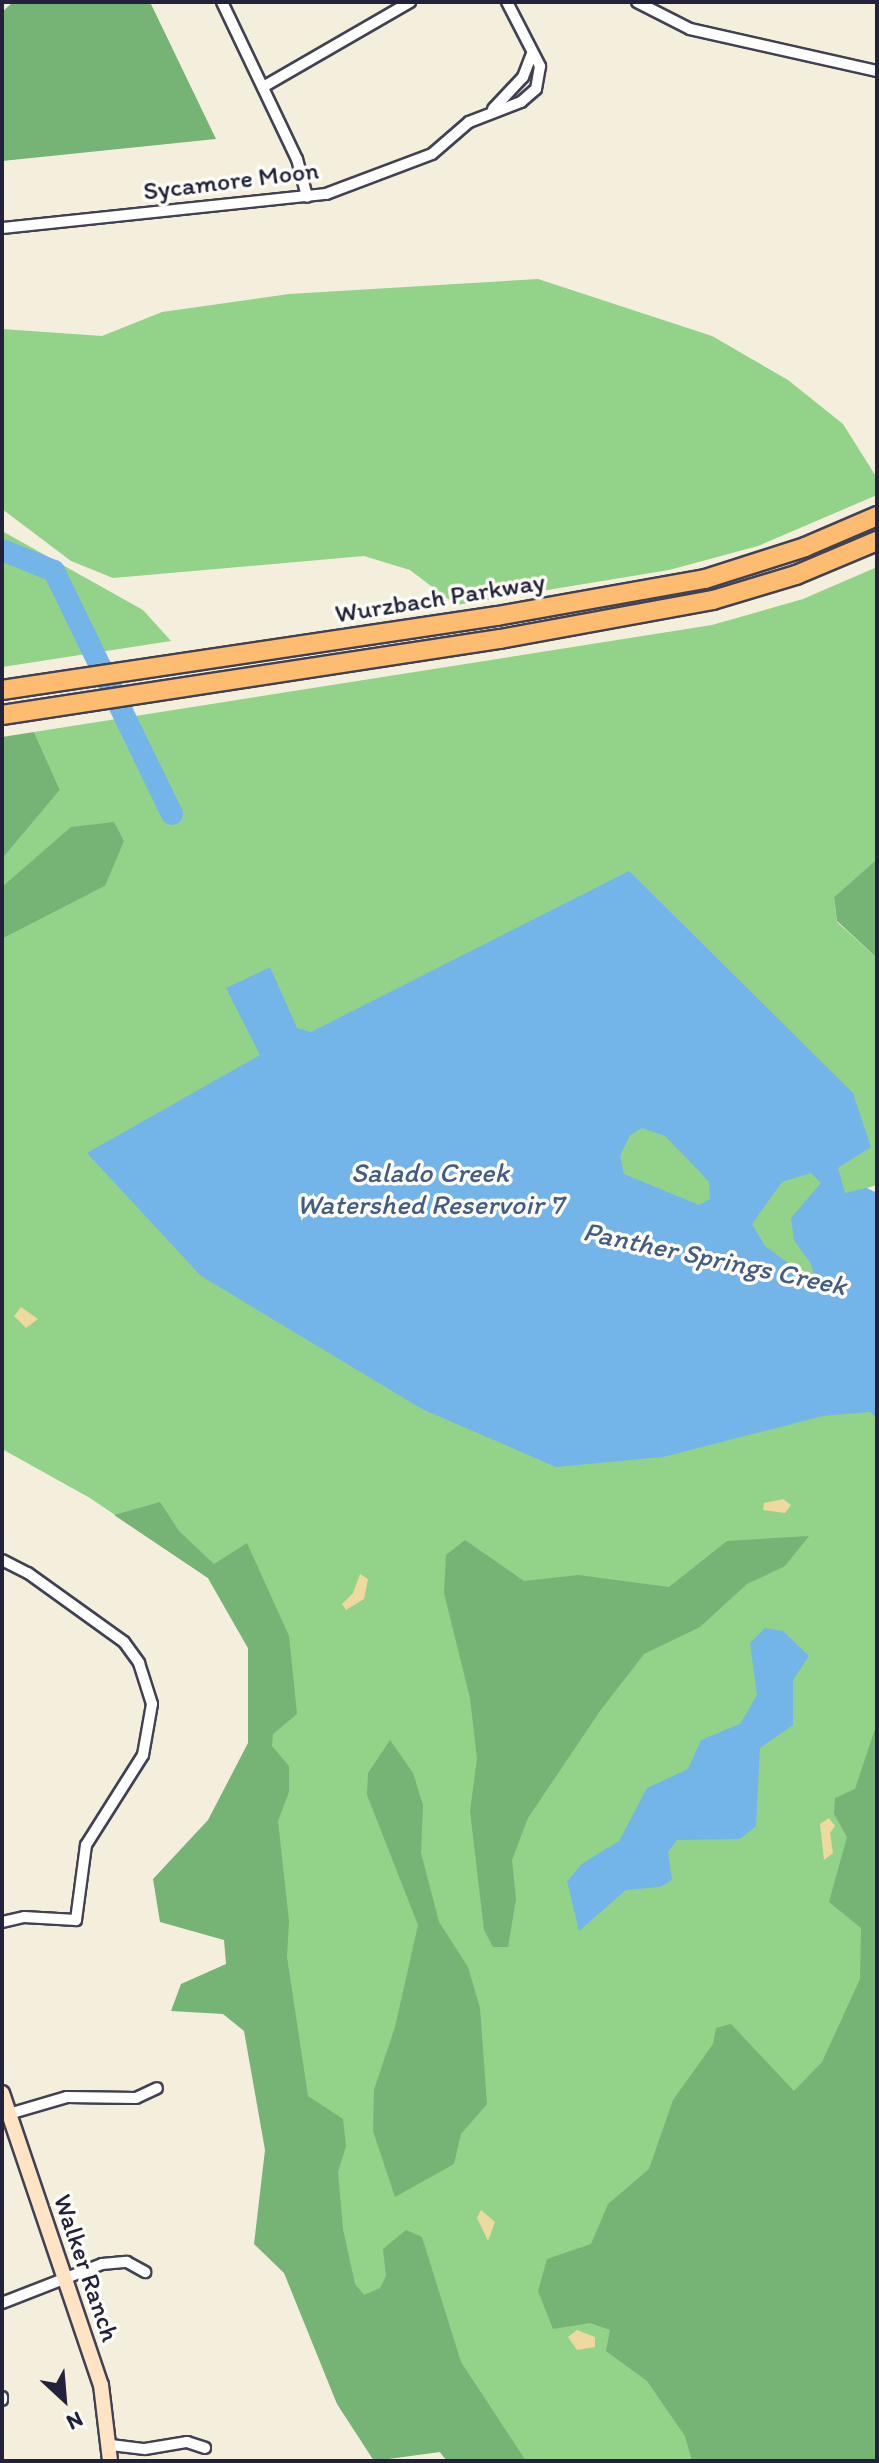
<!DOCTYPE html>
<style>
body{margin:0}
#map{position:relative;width:879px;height:2463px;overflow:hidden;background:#f3efdc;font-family:Itim,sans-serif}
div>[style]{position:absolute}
.green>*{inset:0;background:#92d289}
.forest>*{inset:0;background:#75b475}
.sand>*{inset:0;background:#eeda9e}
.water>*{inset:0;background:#74b5e9}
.river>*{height:22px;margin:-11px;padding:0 11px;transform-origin:11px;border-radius:11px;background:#74b5e9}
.roads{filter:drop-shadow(2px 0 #414153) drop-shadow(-2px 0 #414153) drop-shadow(0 2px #414153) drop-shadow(0 -2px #414153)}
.street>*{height:10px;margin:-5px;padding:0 5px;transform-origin:5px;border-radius:5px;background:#fff}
.secondary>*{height:14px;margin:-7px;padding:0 7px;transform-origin:7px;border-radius:7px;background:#fee4c5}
.highway>*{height:18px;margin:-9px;padding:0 9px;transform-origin:9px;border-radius:9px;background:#fdbc6f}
span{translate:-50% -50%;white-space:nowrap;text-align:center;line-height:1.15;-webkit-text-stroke:7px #fdfcf7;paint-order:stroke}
.street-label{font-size:26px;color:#22223b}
.water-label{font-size:28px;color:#435d81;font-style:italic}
.frame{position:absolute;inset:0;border:4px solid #22223b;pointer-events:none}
.north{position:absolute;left:24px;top:2359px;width:80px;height:80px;-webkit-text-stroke:6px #fdfcf7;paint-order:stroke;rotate:154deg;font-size:22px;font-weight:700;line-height:32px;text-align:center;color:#22223b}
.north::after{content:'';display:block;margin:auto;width:28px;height:36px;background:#22223b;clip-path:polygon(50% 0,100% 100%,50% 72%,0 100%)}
</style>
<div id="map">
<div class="green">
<div style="clip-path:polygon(538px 279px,712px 336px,788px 380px,843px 424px,877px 478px,877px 495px,758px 546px,669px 570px,456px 605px,410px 570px,364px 556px,113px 578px,71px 561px,2px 509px,2px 329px,102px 336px,162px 312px,289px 294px)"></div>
<div style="clip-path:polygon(2px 531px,143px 610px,171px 641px,2px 667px)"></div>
<div style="clip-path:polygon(877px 567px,877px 859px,834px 897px,837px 922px,877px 958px,877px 1185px,867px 1188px,877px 1193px,877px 2461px,447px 2461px,407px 2412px,314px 2255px,248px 1840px,248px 1648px,208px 1578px,90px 1498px,2px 1449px,2px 939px,105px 886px,2px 887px,2px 859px,60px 790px,34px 732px,712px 625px,803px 599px)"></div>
</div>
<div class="forest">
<div style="clip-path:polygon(13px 2px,150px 2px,216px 139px,2px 161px,2px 12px)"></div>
<div style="clip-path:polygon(34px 732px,60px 790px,2px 859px,2px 737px)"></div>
<div style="clip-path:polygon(114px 822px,124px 841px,105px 886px,2px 939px,2px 887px,71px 827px)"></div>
<div style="clip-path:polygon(877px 859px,877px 958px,837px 921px,834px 897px)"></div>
<div style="clip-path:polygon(160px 1502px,179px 1531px,214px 1564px,247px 1543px,289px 1636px,297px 1714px,273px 1734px,272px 1746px,289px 1766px,289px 1792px,278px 1821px,289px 1921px,287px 1957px,308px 2096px,343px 2119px,346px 2146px,338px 2172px,343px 2229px,355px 2284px,364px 2295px,380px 2288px,386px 2276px,383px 2249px,406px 2230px,422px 2237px,461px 2362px,526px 2461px,447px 2461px,440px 2452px,374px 2461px,337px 2404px,284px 2273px,254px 2244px,265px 2150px,244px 2031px,223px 2014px,171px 2011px,181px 1984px,226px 1964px,224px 1940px,160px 1922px,153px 1879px,208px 1820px,248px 1743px,248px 1648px,208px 1578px,114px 1515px)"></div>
<div style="clip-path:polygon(809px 1536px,785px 1566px,747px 1584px,700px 1627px,644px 1654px,600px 1711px,528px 1818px,512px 1860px,516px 1899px,508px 1947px,493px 1947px,484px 1930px,470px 1811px,477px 1759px,470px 1698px,444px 1593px,446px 1555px,465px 1540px,524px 1581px,578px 1575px,669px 1587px,727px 1541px)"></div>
<div style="clip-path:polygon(877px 1723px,877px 2461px,692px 2461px,685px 2436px,647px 2381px,606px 2351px,610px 2330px,590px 2323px,553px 2329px,538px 2291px,547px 2259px,591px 2244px,608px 2204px,649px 2169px,673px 2100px,713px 2044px,716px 2028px,731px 2024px,794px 2091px,822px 2062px,860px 1979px,861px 1928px,829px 1902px,847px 1837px,834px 1814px,835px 1798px,855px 1789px)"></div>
<div style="clip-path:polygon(390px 1740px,413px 1773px,423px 1805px,421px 1853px,439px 1922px,468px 1967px,480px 2008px,487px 2104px,461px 2134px,454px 2164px,395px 2197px,373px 2131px,374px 2090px,395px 2027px,418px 1925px,367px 1795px,368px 1773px)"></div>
</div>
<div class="sand">
<div style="clip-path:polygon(21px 1307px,38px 1319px,26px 1328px,14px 1316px)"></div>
<div style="clip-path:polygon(783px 1499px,791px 1505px,785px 1513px,763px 1510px,764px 1503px)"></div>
<div style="clip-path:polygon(360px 1574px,368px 1579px,364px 1599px,346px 1610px,342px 1604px,353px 1593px)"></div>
<div style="clip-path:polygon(829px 1818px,835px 1826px,830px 1833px,833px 1853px,824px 1860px,820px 1824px)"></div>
<div style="clip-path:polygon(481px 2210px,495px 2222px,488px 2241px,477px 2218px)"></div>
<div style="clip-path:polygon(577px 2330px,595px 2337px,595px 2347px,577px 2350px,568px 2337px)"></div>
</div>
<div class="water">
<div style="clip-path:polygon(evenodd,629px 871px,853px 1093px,871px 1147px,838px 1168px,845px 1193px,866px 1188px,877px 1193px,877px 1418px,870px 1412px,823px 1416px,663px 1457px,556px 1467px,422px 1409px,201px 1276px,87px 1153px,260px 1055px,226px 988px,270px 967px,297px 1028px,311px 1032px,629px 871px,642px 1128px,665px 1136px,698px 1170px,709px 1182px,710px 1199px,699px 1205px,624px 1174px,620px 1156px,630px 1135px,642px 1128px,629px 871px,811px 1173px,821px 1183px,791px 1218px,794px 1240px,811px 1264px,814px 1275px,806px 1276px,765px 1246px,752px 1224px,782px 1182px,811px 1173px)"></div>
<div style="clip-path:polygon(765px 1628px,783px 1631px,809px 1656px,793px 1680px,793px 1725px,760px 1748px,756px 1826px,740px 1839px,677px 1840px,668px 1852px,672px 1880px,660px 1887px,626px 1890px,579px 1931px,567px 1881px,583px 1863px,619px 1841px,647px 1788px,688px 1769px,701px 1740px,740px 1724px,757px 1695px,750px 1643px)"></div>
</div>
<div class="river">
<div style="left:2px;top:550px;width:56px;rotate:22deg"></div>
<div style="left:54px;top:571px;width:270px;rotate:64.1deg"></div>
</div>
<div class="roads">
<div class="street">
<div style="left:222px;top:2px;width:174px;rotate:64.5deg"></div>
<div style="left:297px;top:159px;width:39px;rotate:75deg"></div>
<div style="left:637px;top:2px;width:59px;rotate:27deg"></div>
<div style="left:690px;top:29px;width:192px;rotate:12.7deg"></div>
<div style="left:263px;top:87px;width:170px;rotate:-30deg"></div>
<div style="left:493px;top:109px;width:44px;rotate:-46.8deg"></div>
<div style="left:523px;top:77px;width:26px;rotate:-69deg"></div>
<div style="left:2px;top:228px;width:326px;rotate:-6deg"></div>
<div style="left:326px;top:194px;width:113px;rotate:-20.7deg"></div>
<div style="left:432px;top:154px;width:49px;rotate:-40.9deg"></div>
<div style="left:469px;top:122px;width:56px;rotate:-21deg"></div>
<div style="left:521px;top:102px;width:20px;rotate:-41deg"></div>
<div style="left:536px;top:89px;width:23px;rotate:-80deg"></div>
<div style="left:540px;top:66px;width:72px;rotate:-117.3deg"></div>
<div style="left:2px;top:1560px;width:29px;rotate:27deg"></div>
<div style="left:28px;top:1573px;width:118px;rotate:35.7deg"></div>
<div style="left:124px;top:1642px;width:26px;rotate:54deg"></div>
<div style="left:139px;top:1663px;width:43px;rotate:72.4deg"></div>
<div style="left:152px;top:1704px;width:52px;rotate:100deg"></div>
<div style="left:143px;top:1755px;width:107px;rotate:122.3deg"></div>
<div style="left:86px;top:1845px;width:76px;rotate:97.6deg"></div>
<div style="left:76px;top:1920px;width:52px;rotate:-176.7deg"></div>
<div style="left:24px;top:1917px;width:23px;rotate:167deg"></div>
<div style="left:2px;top:2116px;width:68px;rotate:-16.3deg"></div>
<div style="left:67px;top:2097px;width:69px;rotate:0.8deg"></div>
<div style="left:136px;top:2098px;width:23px;rotate:-25deg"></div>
<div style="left:2px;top:2303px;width:107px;rotate:-21.3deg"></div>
<div style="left:102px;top:2264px;width:25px;rotate:-5deg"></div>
<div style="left:127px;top:2262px;width:21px;rotate:29deg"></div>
<div style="left:2px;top:2397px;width:3px;rotate:90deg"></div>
<div style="left:111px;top:2445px;width:34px;rotate:7deg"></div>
<div style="left:145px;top:2449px;width:43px;rotate:-9.5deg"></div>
<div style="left:187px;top:2442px;width:19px;rotate:18deg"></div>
</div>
<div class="secondary">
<div style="left:2px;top:2093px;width:308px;rotate:71.3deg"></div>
<div style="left:101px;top:2385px;width:77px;rotate:83.2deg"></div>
</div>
<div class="highway">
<div style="left:2px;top:690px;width:501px;rotate:-8.5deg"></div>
<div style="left:497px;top:616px;width:211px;rotate:-10.1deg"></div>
<div style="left:705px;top:579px;width:105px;rotate:-17.7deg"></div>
<div style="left:805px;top:547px;width:78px;rotate:-23.3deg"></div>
<div style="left:2px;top:715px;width:504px;rotate:-8.68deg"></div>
<div style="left:500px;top:639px;width:217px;rotate:-10.4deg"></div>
<div style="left:713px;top:600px;width:87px;rotate:-16.8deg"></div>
<div style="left:796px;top:575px;width:88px;rotate:-22.8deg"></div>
</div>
</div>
<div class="street-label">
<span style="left:231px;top:181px;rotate:-7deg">Sycamore Moon</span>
<span style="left:440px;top:598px;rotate:-9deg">Wurzbach Parkway</span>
<span style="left:86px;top:2268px;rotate:71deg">Walker Ranch</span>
</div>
<div class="water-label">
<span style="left:430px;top:1188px">Salado Creek<br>Watershed Reservoir 7</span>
<span style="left:715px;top:1258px;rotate:12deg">Panther Springs Creek</span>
</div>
<div class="frame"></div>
<div class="north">N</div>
</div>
